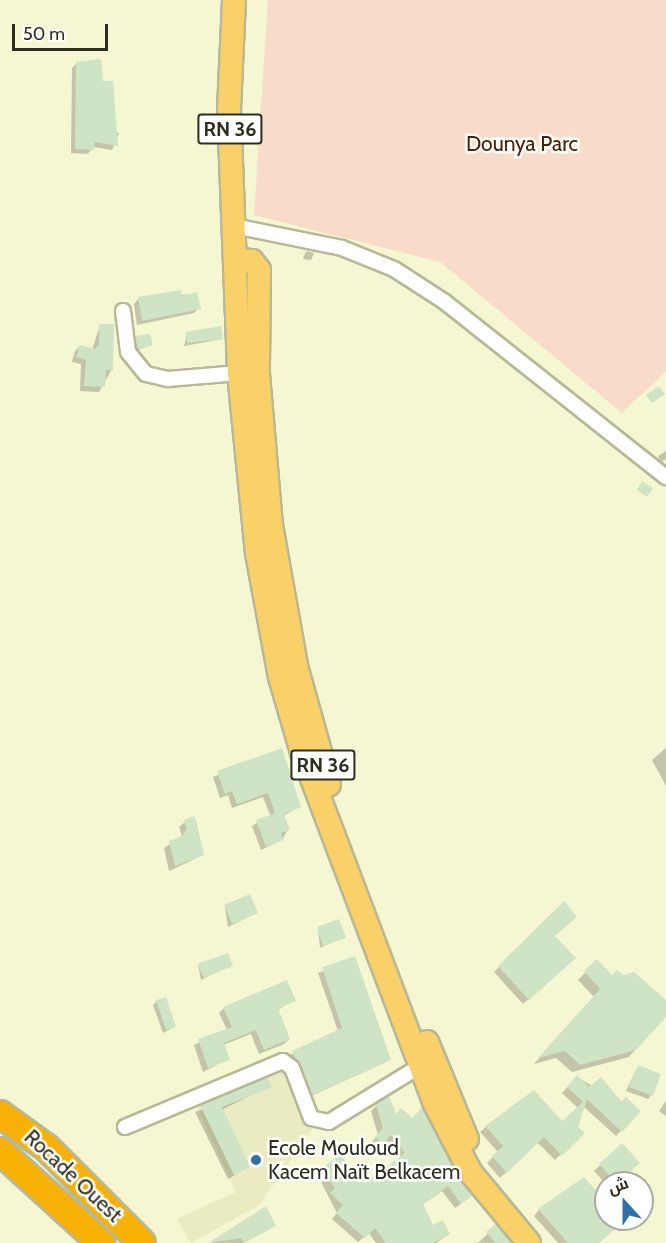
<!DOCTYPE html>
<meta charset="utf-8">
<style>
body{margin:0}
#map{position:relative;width:666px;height:1243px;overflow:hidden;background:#f5f6d2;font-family:Cabin,Cairo,sans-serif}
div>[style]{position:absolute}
.built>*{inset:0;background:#eaebc0}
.green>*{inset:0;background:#f9dbc9}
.shadow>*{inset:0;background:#0003}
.building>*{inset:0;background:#cfe4c5}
.roads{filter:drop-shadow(2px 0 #b8b896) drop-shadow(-2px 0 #b8b896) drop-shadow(0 2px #b8b896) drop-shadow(0 -2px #b8b896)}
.street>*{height:14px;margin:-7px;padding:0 7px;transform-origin:7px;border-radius:7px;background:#fff}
.primary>*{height:22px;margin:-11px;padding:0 11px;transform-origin:11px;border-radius:11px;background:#fad068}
.highway>*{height:26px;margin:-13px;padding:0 13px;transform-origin:13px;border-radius:13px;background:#f6b104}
.dots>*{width:16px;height:16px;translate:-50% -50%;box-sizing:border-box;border:3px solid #fff;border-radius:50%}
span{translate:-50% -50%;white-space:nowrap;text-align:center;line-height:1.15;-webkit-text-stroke:5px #fff;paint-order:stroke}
.shield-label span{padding:2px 4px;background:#fff;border:2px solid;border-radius:4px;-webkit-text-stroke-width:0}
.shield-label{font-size:20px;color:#2e2e20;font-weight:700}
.park-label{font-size:21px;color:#4a2001}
.poi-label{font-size:21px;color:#2e2e20}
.left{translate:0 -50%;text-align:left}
.street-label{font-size:21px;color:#2e2e20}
.north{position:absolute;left:594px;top:1171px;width:60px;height:60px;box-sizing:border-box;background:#fff;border:2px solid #ababa6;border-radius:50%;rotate:339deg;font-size:16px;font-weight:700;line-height:24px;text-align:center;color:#2e2e20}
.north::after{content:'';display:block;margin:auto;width:21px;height:27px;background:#2e6fa5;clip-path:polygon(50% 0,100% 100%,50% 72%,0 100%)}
.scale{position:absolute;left:12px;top:24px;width:96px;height:27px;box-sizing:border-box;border:3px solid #2e2e20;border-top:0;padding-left:8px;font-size:18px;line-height:21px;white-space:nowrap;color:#2e2e20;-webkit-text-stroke:4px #fff;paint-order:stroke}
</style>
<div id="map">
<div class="built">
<div style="clip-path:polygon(286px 1061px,314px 1127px,259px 1205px,191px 1243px,177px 1219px,236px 1192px,193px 1099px)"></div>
</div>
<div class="green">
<div style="clip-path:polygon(268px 0,666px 0,666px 371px,622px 413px,440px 262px,254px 215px)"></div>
</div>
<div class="shadow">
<div style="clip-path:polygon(77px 63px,111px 132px,119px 133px,112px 150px,93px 147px,88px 154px,71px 153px,72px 68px)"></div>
<div style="clip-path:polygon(306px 251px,314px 253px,311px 260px,303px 259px)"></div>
<div style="clip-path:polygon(196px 294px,199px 308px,194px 313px,137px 325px,134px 304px,139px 298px)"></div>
<div style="clip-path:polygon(100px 325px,112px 369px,99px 392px,80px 391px,81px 364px,72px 362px,75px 351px,80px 346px,92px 350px)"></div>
<div style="clip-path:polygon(187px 334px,222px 339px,184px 346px)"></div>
<div style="clip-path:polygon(136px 337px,151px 345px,135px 351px)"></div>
<div style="clip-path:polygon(666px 451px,666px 459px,661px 462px,658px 456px)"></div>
<div style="clip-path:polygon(666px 748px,666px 786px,652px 760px)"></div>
<div style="clip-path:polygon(281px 750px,299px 807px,283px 816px,288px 829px,282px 840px,261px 850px,252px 826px,270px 815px,263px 797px,232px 808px,228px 795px,220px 798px,213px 777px)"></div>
<div style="clip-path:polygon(185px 822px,203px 855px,169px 871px,164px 848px,182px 836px,179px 827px)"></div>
<div style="clip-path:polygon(563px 903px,553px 936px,569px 963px,523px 1004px,494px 972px)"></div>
<div style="clip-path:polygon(225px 907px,256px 913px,228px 927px)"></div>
<div style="clip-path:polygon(318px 928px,344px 937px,320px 948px)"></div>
<div style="clip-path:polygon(354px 958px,390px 1060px,307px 1098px,288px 1056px,338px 1031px,318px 973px)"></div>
<div style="clip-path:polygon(597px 961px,612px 977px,666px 1001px,666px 1015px,629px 1057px,572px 1072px,556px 1058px,534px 1064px,594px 997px,578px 980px)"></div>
<div style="clip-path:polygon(198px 965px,231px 965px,201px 980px)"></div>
<div style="clip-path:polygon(294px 1000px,277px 1010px,289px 1039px,284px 1044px,259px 1054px,251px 1034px,223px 1045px,228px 1059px,203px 1072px,194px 1045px,227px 1030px,219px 1013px,224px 1008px)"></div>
<div style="clip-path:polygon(157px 1001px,174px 1027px,163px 1033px,153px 1005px)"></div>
<div style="clip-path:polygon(638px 1066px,651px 1095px,648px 1099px,626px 1091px)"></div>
<div style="clip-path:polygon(577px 1077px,621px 1103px,625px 1099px,639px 1111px,616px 1136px,583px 1106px,577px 1127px,583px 1133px,555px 1160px,537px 1142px,500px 1178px,487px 1163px,498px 1152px,480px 1132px,486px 1127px,562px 1123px,578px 1108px,562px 1093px)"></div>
<div style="clip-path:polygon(270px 1086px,221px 1110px,248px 1167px,228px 1179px,195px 1112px)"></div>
<div style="clip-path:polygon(666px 1101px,666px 1116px,659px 1111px)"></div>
<div style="clip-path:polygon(377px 1105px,395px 1117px,465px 1201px,455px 1208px,442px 1191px,422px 1205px,433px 1227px,449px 1234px,436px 1243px,376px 1243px,369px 1233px,358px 1242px,332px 1219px,337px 1213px,318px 1176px,323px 1170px,364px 1185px,400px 1159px,384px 1140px,376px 1148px,371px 1143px,378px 1135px,371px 1111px)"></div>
<div style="clip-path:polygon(622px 1145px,633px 1169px,617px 1183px,606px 1184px,594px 1171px)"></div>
<div style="clip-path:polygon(606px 1201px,606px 1219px,620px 1219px,595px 1243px,558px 1243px,534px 1216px,539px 1210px)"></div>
<div style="clip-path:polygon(274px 1226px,243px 1243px,212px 1243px,216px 1239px)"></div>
<div style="clip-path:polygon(496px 1226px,510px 1243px,478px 1243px)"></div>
</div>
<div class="building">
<div style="clip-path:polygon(101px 59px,103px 81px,113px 81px,118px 146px,95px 142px,94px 150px,75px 149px,76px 62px)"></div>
<div style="clip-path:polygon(181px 290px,182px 296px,197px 292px,201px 309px,142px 321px,138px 297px)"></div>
<div style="clip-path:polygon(99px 324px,114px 324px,113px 370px,106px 370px,105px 387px,84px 386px,86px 360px,76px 357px,80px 345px,95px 349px,99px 344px)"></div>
<div style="clip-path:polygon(221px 326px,223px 339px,187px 343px,186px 332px)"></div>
<div style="clip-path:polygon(150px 334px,153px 345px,138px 349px,135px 336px)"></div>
<div style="clip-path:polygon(659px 386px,665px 394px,652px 403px,646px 395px)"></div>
<div style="clip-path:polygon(642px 481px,653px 488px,647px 497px,637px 490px)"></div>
<div style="clip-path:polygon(282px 748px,301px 807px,284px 814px,290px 830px,281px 833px,284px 840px,266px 847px,256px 820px,275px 813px,268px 793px,237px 804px,232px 791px,225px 794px,217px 771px)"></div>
<div style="clip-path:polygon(195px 816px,204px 855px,175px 866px,169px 841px,182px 836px,187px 829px,184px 820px)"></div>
<div style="clip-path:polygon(250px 894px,258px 913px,232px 924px,224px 905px)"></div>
<div style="clip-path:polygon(564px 901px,577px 917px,555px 936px,576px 958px,529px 1000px,498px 966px)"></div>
<div style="clip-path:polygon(339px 919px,346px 938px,323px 946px,317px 927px)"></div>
<div style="clip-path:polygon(228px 953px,233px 966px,204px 978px,197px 964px)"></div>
<div style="clip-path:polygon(355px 956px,391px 1060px,312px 1095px,292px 1051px,342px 1028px,322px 967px)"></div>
<div style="clip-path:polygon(597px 959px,612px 975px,617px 970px,623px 975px,634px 972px,666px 1000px,666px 1017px,636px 1050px,580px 1065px,565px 1051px,538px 1058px,600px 989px,584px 971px)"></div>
<div style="clip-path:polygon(287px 980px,296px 1001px,278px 1008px,290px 1039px,264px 1050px,256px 1030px,224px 1043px,230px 1060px,208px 1068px,198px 1039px,232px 1027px,223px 1007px)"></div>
<div style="clip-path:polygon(166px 997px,176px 1027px,166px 1030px,156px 1000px)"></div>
<div style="clip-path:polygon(638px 1065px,661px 1074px,653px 1096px,629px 1087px)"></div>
<div style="clip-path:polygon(577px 1075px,589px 1087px,601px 1077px,623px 1103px,625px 1096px,641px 1111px,622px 1132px,587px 1099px,578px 1127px,585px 1133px,562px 1156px,544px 1137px,507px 1173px,492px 1156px,503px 1146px,485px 1126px,534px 1090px,562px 1121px,583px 1102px,567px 1087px)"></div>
<div style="clip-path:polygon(267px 1077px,272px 1087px,222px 1107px,250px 1167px,234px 1175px,200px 1105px)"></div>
<div style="clip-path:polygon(389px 1096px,396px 1114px,401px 1108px,412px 1118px,422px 1108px,472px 1196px,461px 1204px,448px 1186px,423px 1204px,433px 1225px,443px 1220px,450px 1234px,433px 1243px,386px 1243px,375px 1228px,365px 1238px,336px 1213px,343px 1205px,330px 1193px,335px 1188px,322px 1169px,339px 1154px,365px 1183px,405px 1153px,391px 1135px,383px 1144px,375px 1137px,383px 1128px,376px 1104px)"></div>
<div style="clip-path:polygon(622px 1143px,640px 1163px,616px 1183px,599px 1164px)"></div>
<div style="clip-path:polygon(584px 1177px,606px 1201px,606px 1219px,627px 1219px,599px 1243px,568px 1243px,538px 1209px)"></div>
<div style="clip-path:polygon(266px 1206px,276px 1226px,244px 1243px,241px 1238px,208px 1243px)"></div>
<div style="clip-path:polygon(496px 1224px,511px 1243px,496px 1243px,486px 1232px)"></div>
</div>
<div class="roads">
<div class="street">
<div style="left:234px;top:226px;width:110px;rotate:11.5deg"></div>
<div style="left:342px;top:248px;width:56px;rotate:22deg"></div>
<div style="left:394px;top:269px;width:61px;rotate:32.9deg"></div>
<div style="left:445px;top:302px;width:282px;rotate:38.4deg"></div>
<div style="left:123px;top:311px;width:41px;rotate:83deg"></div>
<div style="left:128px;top:352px;width:28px;rotate:51deg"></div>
<div style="left:146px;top:374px;width:23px;rotate:13deg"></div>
<div style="left:168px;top:379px;width:71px;rotate:-4.8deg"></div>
<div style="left:125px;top:1127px;width:171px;rotate:-22.7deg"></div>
<div style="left:283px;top:1061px;width:11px;rotate:38deg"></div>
<div style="left:292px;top:1068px;width:53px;rotate:69.2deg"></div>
<div style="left:311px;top:1118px;width:18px;rotate:13deg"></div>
<div style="left:329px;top:1122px;width:107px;rotate:-31.6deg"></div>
</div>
<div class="primary">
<div style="left:234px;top:0;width:109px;rotate:92.6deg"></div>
<div style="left:229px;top:109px;width:264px;rotate:87.8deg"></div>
<div style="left:239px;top:373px;width:181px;rotate:84.3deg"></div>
<div style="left:257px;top:553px;width:126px;rotate:79.5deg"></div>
<div style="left:280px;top:677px;width:78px;rotate:73.7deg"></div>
<div style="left:302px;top:752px;width:374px;rotate:69.3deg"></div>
<div style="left:434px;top:1102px;width:80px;rotate:62.5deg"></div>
<div style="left:471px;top:1173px;width:91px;rotate:50.4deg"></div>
<div style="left:235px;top:259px;width:17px;rotate:7deg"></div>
<div style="left:252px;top:261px;width:11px;rotate:52deg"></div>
<div style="left:259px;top:270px;width:104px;rotate:90.6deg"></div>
<div style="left:258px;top:374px;width:152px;rotate:85.1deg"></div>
<div style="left:271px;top:525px;width:143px;rotate:79.9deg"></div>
<div style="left:296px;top:666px;width:123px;rotate:74.4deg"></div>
<div style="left:427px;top:1042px;width:105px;rotate:67.6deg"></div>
</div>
<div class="highway">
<div style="left:0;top:1114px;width:58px;rotate:35.9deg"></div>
<div style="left:47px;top:1148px;width:134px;rotate:45deg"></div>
<div style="left:0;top:1151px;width:137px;rotate:42.3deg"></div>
</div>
</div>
<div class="dots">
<div style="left:256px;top:1160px;background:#2e6fa5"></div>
</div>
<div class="shield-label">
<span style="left:230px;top:129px">RN 36</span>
<span style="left:323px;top:765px">RN 36</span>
</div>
<div class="park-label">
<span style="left:522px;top:144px">Dounya Parc</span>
</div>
<div class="poi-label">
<span class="left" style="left:268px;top:1160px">Ecole Mouloud<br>Kacem Naït Belkacem</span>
</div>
<div class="street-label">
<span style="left:73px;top:1176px;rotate:43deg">Rocade Ouest</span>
</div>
<div class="north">ش</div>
<div class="scale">50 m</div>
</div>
